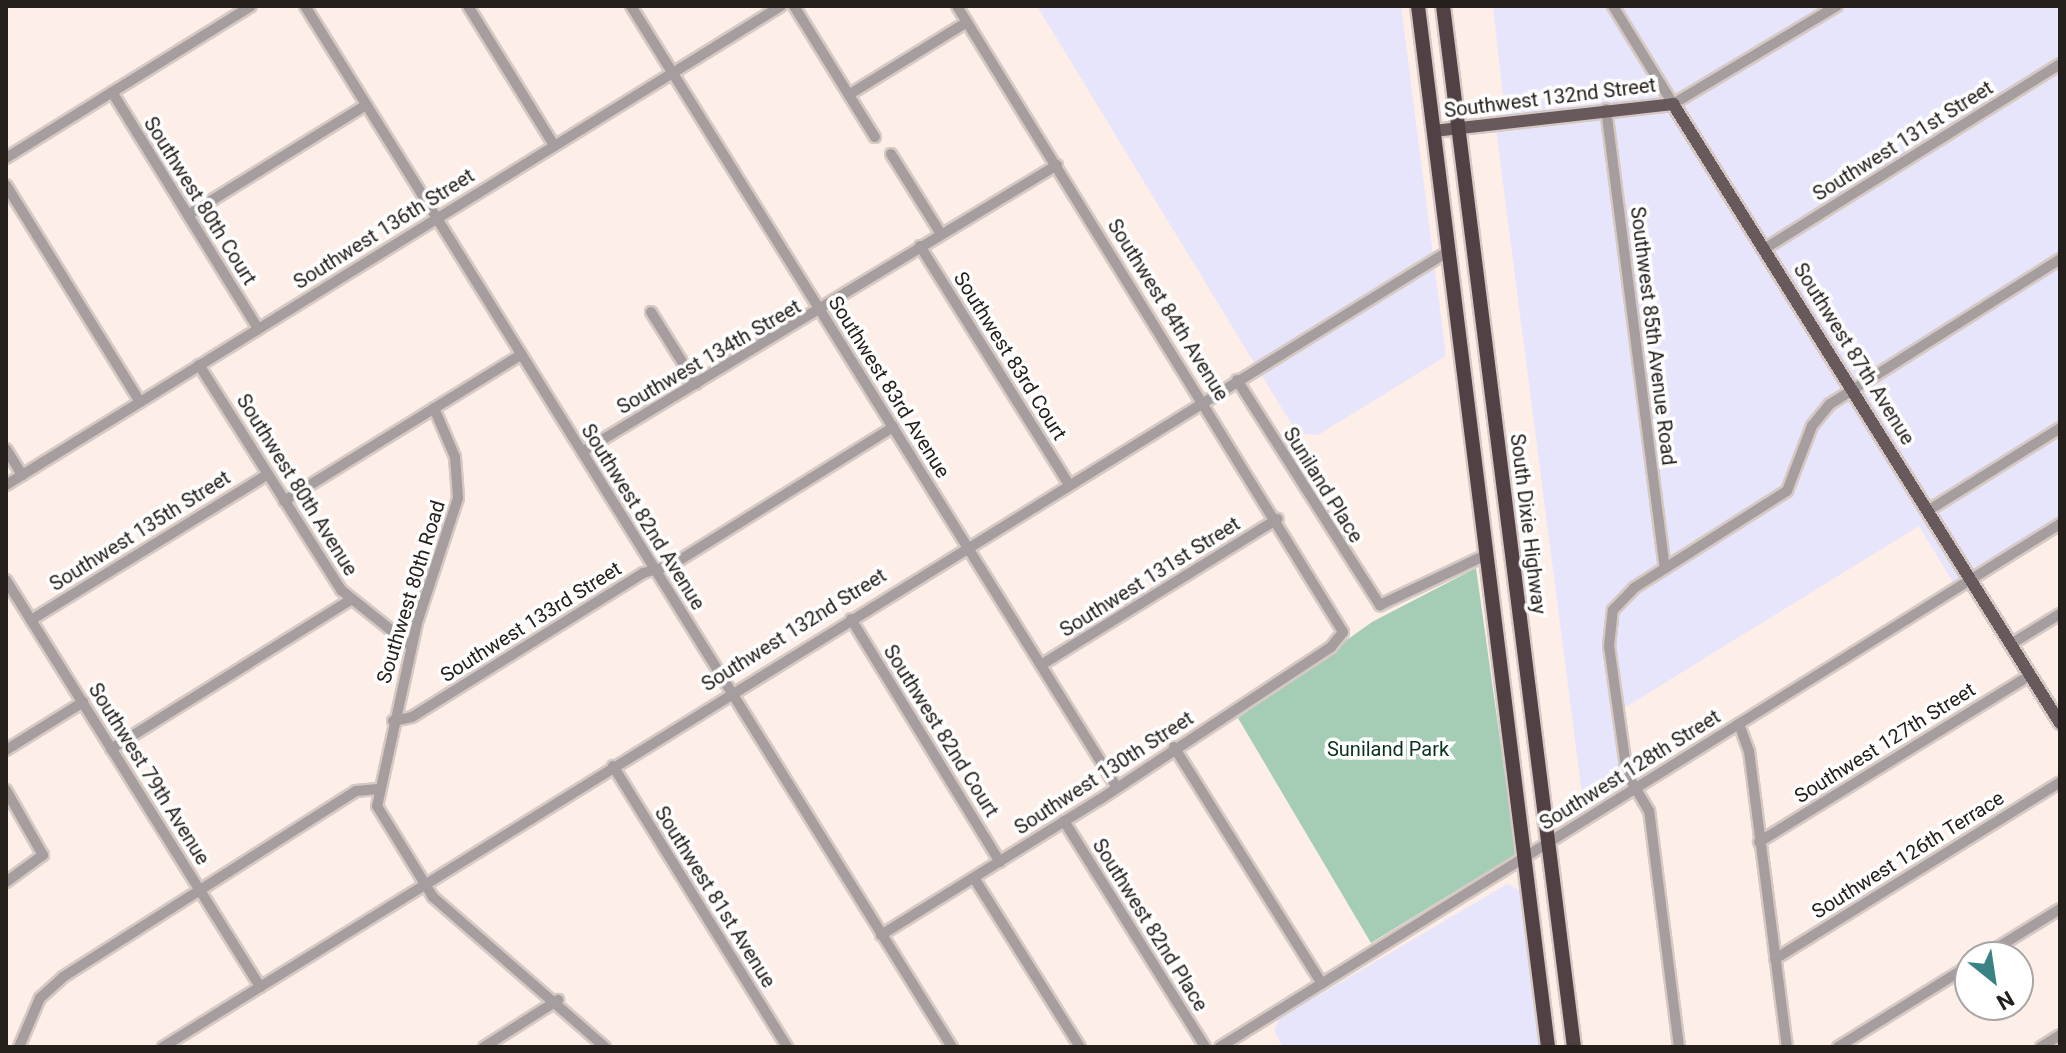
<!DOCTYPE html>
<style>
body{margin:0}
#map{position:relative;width:2066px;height:1053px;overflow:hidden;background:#fdeee8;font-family:Roboto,sans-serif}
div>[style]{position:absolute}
.commercial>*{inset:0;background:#e7e5fb}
.green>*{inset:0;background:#a5cdb5}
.roads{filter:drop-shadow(2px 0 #d6c9c3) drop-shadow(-2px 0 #d6c9c3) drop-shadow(0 2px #d6c9c3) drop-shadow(0 -2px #d6c9c3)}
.minor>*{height:10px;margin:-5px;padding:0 5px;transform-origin:5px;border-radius:5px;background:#a69d9f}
.major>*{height:12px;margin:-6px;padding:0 6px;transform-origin:6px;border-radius:6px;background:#67595c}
.highway>*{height:14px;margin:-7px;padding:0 7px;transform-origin:7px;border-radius:7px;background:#514145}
span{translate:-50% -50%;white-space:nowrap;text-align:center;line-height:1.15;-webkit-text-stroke:7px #fff;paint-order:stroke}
.street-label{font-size:20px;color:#26201d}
.park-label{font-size:20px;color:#08321e}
.frame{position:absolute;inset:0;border:8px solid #26201d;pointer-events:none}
.north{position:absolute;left:1954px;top:941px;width:80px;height:80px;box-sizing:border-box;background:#fff;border:2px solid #a8a6a5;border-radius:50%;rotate:150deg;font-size:22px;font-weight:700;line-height:32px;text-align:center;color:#26201d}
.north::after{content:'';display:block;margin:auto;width:28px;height:36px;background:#3a8385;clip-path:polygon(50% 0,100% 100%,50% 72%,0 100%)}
</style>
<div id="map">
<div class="commercial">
<div style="clip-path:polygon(1037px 6px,1401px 6px,1446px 356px,1318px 435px,1297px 433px)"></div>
<div style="clip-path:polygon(1493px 6px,2060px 6px,2060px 518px,1954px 584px,1919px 526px,1616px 713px,1624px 786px,1584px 809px,1496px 129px,1504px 105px)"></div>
<div style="clip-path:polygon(1507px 884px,1521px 891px,1543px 1047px,1283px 1047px,1274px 1031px,1280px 1018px)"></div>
</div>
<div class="green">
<div style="clip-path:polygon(1476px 568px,1516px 854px,1371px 943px,1238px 718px,1372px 622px)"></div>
</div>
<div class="roads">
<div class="minor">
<div style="left:305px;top:6px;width:1226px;rotate:58.14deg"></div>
<div style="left:468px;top:6px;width:163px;rotate:58.3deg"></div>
<div style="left:631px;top:6px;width:918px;rotate:58.13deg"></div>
<div style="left:794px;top:6px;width:154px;rotate:58.3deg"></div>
<div style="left:1613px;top:6px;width:115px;rotate:58.5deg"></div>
<div style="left:1673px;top:104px;width:191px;rotate:-30.9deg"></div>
<div style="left:112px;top:92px;width:278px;rotate:58.3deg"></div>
<div style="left:850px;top:94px;width:137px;rotate:-31.6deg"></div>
<div style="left:1606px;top:109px;width:463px;rotate:82.7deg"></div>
<div style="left:891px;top:154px;width:94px;rotate:58deg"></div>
<div style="left:6px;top:158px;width:288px;rotate:-31.8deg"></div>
<div style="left:6px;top:185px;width:255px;rotate:58.3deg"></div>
<div style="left:188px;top:215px;width:209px;rotate:-31.7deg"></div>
<div style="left:920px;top:246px;width:281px;rotate:58deg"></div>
<div style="left:1764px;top:249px;width:349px;rotate:-32deg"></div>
<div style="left:651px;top:312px;width:85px;rotate:58deg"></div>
<div style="left:199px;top:365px;width:266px;rotate:57.7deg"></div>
<div style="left:341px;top:590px;width:90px;rotate:38.7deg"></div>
<div style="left:1237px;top:380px;width:267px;rotate:57.6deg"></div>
<div style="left:1380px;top:605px;width:117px;rotate:-25.3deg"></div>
<div style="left:434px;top:408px;width:53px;rotate:66.8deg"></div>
<div style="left:455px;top:457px;width:41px;rotate:85.8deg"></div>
<div style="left:458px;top:498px;width:132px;rotate:108.2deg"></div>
<div style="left:417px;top:623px;width:187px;rotate:102.3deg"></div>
<div style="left:377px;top:806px;width:107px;rotate:58.4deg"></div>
<div style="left:433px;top:897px;width:228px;rotate:41.1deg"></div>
<div style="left:6px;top:449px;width:31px;rotate:58deg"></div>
<div style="left:582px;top:452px;width:555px;rotate:-31.14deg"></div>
<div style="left:6px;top:485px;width:911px;rotate:-31.72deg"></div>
<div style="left:284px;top:501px;width:278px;rotate:-31.7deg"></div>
<div style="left:1929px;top:510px;width:155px;rotate:-32deg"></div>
<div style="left:6px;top:580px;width:480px;rotate:58deg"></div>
<div style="left:851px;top:619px;width:285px;rotate:58.5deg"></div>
<div style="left:31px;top:620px;width:278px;rotate:-31.6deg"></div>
<div style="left:2011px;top:644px;width:57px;rotate:-31.5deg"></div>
<div style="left:1041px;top:665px;width:278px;rotate:-31.7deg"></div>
<div style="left:393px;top:721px;width:19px;rotate:-12deg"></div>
<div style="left:412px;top:717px;width:272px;rotate:-31.9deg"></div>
<div style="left:643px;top:573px;width:28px;rotate:-15deg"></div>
<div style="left:670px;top:566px;width:263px;rotate:-31.9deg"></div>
<div style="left:1739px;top:724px;width:29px;rotate:70deg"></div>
<div style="left:1749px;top:751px;width:298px;rotate:82.7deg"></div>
<div style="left:1174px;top:747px;width:279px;rotate:58deg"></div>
<div style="left:111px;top:749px;width:282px;rotate:-31.9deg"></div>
<div style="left:6px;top:750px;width:91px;rotate:-31.9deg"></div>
<div style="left:613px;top:766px;width:331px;rotate:58.2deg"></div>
<div style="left:6px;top:790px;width:75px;rotate:60.4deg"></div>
<div style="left:43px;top:855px;width:46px;rotate:143.9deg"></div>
<div style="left:1064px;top:821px;width:266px;rotate:58deg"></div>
<div style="left:1759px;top:842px;width:318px;rotate:-31.6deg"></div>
<div style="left:974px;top:878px;width:199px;rotate:57.9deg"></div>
<div style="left:881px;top:935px;width:256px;rotate:-31.8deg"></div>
<div style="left:1099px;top:800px;width:278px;rotate:-33.4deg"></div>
<div style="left:1331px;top:647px;width:19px;rotate:-51deg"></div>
<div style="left:1343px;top:632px;width:735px;rotate:-121.66deg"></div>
<div style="left:1982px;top:957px;width:92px;rotate:-31.6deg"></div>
<div style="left:1775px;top:959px;width:335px;rotate:-31.8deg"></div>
<div style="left:19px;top:1047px;width:53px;rotate:-66.8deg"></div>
<div style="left:40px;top:998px;width:31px;rotate:-42deg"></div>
<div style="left:63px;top:977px;width:347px;rotate:-32.4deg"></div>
<div style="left:356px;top:791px;width:22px;rotate:-5deg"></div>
<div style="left:163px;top:1047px;width:1512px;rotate:-31.76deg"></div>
<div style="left:484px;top:1047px;width:88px;rotate:-32.4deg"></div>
<div style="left:1220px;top:1047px;width:990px;rotate:-31.91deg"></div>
<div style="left:1679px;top:1047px;width:238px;rotate:-97.2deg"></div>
<div style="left:1649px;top:811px;width:43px;rotate:-120.7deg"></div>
<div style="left:1627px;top:774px;width:129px;rotate:-98deg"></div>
<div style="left:1609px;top:646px;width:36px;rotate:-84deg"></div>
<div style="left:1613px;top:610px;width:30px;rotate:-46deg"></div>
<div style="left:1634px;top:588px;width:181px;rotate:-32.4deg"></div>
<div style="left:1787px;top:491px;width:70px;rotate:-69deg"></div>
<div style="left:1812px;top:426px;width:28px;rotate:-51deg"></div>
<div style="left:1830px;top:404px;width:272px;rotate:-32.2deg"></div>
<div style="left:1838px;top:1047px;width:155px;rotate:-31.8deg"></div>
<div style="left:2041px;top:1047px;width:22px;rotate:-32deg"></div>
</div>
<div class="major">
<div style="left:1433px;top:131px;width:242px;rotate:-6.4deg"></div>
<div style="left:1673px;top:104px;width:730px;rotate:57.99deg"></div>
</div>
<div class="highway">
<div style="left:1418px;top:6px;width:1049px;rotate:82.88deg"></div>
<div style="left:1443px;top:6px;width:1049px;rotate:82.83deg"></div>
</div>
</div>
<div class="street-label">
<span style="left:1550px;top:98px;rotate:-7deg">Southwest 132nd Street</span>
<span style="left:1903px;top:141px;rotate:-32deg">Southwest 131st Street</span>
<span style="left:200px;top:201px;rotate:58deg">Southwest 80th Court</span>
<span style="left:384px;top:229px;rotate:-32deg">Southwest 136th Street</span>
<span style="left:1168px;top:310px;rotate:58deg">Southwest 84th Avenue</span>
<span style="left:1653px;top:336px;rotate:83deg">Southwest 85th Avenue Road</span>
<span style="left:1854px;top:354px;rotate:58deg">Southwest 87th Avenue</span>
<span style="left:1010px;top:356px;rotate:58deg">Southwest 83rd Court</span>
<span style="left:709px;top:357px;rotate:-30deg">Southwest 134th Street</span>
<span style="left:889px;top:387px;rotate:58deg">Southwest 83rd Avenue</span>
<span style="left:297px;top:485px;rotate:58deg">Southwest 80th Avenue</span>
<span style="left:1323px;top:485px;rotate:58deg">Suniland Place</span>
<span style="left:643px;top:517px;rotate:58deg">Southwest 82nd Avenue</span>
<span style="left:1528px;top:524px;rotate:83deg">South Dixie Highway</span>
<span style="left:140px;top:531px;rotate:-32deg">Southwest 135th Street</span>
<span style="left:1150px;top:577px;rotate:-32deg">Southwest 131st Street</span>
<span style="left:411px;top:592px;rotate:-73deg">Southwest 80th Road</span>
<span style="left:531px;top:622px;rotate:-32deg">Southwest 133rd Street</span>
<span style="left:794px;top:630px;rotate:-32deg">Southwest 132nd Street</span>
<span style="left:941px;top:731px;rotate:58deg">Southwest 82nd Court</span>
<span style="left:1885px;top:743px;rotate:-32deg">Southwest 127th Street</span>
<span style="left:1630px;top:770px;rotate:-32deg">Southwest 128th Street</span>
<span style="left:1104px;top:773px;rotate:-33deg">Southwest 130th Street</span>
<span style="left:149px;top:774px;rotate:58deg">Southwest 79th Avenue</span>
<span style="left:1908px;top:855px;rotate:-32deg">Southwest 126th Terrace</span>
<span style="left:715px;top:897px;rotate:58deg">Southwest 81st Avenue</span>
<span style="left:1150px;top:925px;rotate:58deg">Southwest 82nd Place</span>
</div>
<div class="park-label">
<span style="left:1388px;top:749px">Suniland Park</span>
</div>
<div class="frame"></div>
<div class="north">N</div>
</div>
